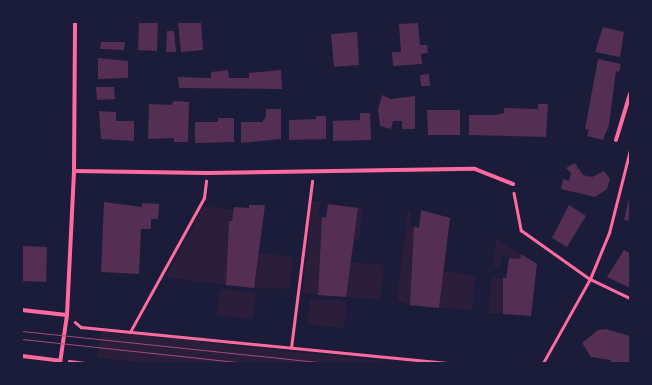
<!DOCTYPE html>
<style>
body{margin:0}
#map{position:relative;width:652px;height:385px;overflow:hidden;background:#1b1b3a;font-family:Georgia,serif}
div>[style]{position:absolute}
.green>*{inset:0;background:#2a1e3b}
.building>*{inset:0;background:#542f53}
.path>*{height:2.5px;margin:-1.25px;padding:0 1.25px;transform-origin:1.25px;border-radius:1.25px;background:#ff6b9d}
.minor>*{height:4px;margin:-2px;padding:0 2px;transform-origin:2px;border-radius:2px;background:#ff6b9d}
.tram>*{height:1px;margin:-0.5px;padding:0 0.5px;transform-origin:0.5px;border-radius:0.5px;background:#a44b75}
span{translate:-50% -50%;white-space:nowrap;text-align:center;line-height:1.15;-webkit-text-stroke:3px #1b1b3a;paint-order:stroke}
.frame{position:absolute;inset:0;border:23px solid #1b1b3a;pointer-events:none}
</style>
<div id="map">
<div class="green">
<div style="clip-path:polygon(312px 201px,320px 201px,318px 217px,322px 217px,318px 295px,302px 292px)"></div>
<div style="clip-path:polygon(204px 206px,234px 210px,232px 221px,229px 221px,226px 285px,166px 277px)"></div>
<div style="clip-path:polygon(358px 208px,363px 208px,359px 240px,352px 240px)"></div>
<div style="clip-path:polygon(408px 211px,411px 212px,410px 224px,419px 226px,413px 250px,410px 305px,397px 301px)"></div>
<div style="clip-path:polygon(496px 238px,521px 254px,520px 259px,502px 256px,501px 267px,493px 266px)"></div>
<div style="clip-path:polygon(258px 253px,293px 257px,290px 289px,254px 288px)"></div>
<div style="clip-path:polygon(350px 262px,384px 265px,380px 300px,346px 297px)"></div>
<div style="clip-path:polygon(443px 271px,476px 276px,472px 310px,439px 308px)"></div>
<div style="clip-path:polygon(492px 277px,503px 278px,503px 314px,488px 313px)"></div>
<div style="clip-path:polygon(220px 289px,255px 292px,253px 319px,217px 316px)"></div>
<div style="clip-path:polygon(310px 299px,347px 301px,344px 328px,307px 325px)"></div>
<div style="clip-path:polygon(101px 331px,401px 363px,150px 363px,98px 358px)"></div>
</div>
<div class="building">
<div style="clip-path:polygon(139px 22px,158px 22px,157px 51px,138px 50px)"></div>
<div style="clip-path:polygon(178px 22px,201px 22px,203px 50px,181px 52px)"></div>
<div style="clip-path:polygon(418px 23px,420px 45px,427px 45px,428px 53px,421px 54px,422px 64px,393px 66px,392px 52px,401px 52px,399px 24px)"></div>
<div style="clip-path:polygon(603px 27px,624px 32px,620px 57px,595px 52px)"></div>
<div style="clip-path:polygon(167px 31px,174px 31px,176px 52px,166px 52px)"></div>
<div style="clip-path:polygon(357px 32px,359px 65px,334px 67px,331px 34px)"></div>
<div style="clip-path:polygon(101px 42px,125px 42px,124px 50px,100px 49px)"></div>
<div style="clip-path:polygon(98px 58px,128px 61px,128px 78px,98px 79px)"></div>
<div style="clip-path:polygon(598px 59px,621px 64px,619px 72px,616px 71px,609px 125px,603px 140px,587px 136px,589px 130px,585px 129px)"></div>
<div style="clip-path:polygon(228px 70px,229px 78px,249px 78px,249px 73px,281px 70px,282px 89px,179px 88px,178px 77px,211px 78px,211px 72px)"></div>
<div style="clip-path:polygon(429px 74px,430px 86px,421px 86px,420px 75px)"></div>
<div style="clip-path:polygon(96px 87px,114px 87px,115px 99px,97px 100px)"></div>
<div style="clip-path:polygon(382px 95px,391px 99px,415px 96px,415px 129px,402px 129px,402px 121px,393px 121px,391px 129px,380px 126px,378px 109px)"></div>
<div style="clip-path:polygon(174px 101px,189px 102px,188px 142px,174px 142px,174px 138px,148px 139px,149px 104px,171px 105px)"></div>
<div style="clip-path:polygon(538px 104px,548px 104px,546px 137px,469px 135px,469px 115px,495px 115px,504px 113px,504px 108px,538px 109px)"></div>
<div style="clip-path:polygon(266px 109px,281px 109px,281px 139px,241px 143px,241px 122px,262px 122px,266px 117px)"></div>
<div style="clip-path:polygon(427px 110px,460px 110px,460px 135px,428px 135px)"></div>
<div style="clip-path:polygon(99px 111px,116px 112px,116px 121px,134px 121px,134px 141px,101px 139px)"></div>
<div style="clip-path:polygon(360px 113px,370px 113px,371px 140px,333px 141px,333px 121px,360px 120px)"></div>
<div style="clip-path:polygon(316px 116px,326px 116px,326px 139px,289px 140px,289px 120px,316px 119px)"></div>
<div style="clip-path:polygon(218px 118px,234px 118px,234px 142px,195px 143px,195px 122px,218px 122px)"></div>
<div style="clip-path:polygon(575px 163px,583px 175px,592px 177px,604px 171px,610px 179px,607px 189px,595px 197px,561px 189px,563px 179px,569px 181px,571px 173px,566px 168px)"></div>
<div style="clip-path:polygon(629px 198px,630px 198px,630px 221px,624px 220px)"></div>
<div style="clip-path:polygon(104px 202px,142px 207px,142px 203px,159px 204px,158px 219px,151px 219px,151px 229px,141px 229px,139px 274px,101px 272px)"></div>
<div style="clip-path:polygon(328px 204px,358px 208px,346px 297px,318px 295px,322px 217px,326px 218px)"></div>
<div style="clip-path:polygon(249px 205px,265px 205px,254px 288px,226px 285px,229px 221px,232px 221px,234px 207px,249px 208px)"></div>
<div style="clip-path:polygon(569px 205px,586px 216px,567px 247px,552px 238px)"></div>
<div style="clip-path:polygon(421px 210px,450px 218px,439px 308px,410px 305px,414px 227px,419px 228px)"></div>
<div style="clip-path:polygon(22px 246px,47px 247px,46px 282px,22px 281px)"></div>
<div style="clip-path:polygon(624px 250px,630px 253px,630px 288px,607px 277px)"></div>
<div style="clip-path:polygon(521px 254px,537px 264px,531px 316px,503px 314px,503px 278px,506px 278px,509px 258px,520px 259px)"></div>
<div style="clip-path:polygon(606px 329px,630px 336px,630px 363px,611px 363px,611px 360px,591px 357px,582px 343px,598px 330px)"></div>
</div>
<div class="path">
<div style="left:514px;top:193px;width:38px;rotate:79deg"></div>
<div style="left:521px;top:230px;width:85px;rotate:35.4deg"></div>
<div style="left:590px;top:279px;width:44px;rotate:25.4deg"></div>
<div style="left:75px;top:322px;width:8px;rotate:40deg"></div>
<div style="left:81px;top:327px;width:368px;rotate:5.6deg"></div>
<div style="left:130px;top:332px;width:153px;rotate:-61.1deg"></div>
<div style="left:204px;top:198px;width:17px;rotate:-83deg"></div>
<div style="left:291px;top:348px;width:168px;rotate:-82.8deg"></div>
<div style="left:69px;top:361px;width:16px;rotate:7deg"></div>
<div style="left:543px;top:363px;width:96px;rotate:-60.8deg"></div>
<div style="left:590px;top:279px;width:50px;rotate:-67.6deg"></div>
<div style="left:609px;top:233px;width:86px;rotate:-75.8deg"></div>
</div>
<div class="minor">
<div style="left:616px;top:140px;width:48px;rotate:-73.1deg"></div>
<div style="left:74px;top:171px;width:133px;rotate:0.9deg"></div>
<div style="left:207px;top:173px;width:268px;rotate:-0.9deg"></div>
<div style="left:475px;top:169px;width:41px;rotate:21.5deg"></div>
<div style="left:22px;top:310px;width:45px;rotate:6.3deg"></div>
<div style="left:22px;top:356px;width:38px;rotate:7deg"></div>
<div style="left:60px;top:363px;width:49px;rotate:-81.7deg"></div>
<div style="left:67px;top:315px;width:144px;rotate:-87.2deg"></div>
<div style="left:74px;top:171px;width:149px;rotate:-89.6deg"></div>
</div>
<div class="tram">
<div style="left:22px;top:331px;width:309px;rotate:6deg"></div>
<div style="left:22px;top:339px;width:225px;rotate:6.1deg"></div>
</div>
<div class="frame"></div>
</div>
